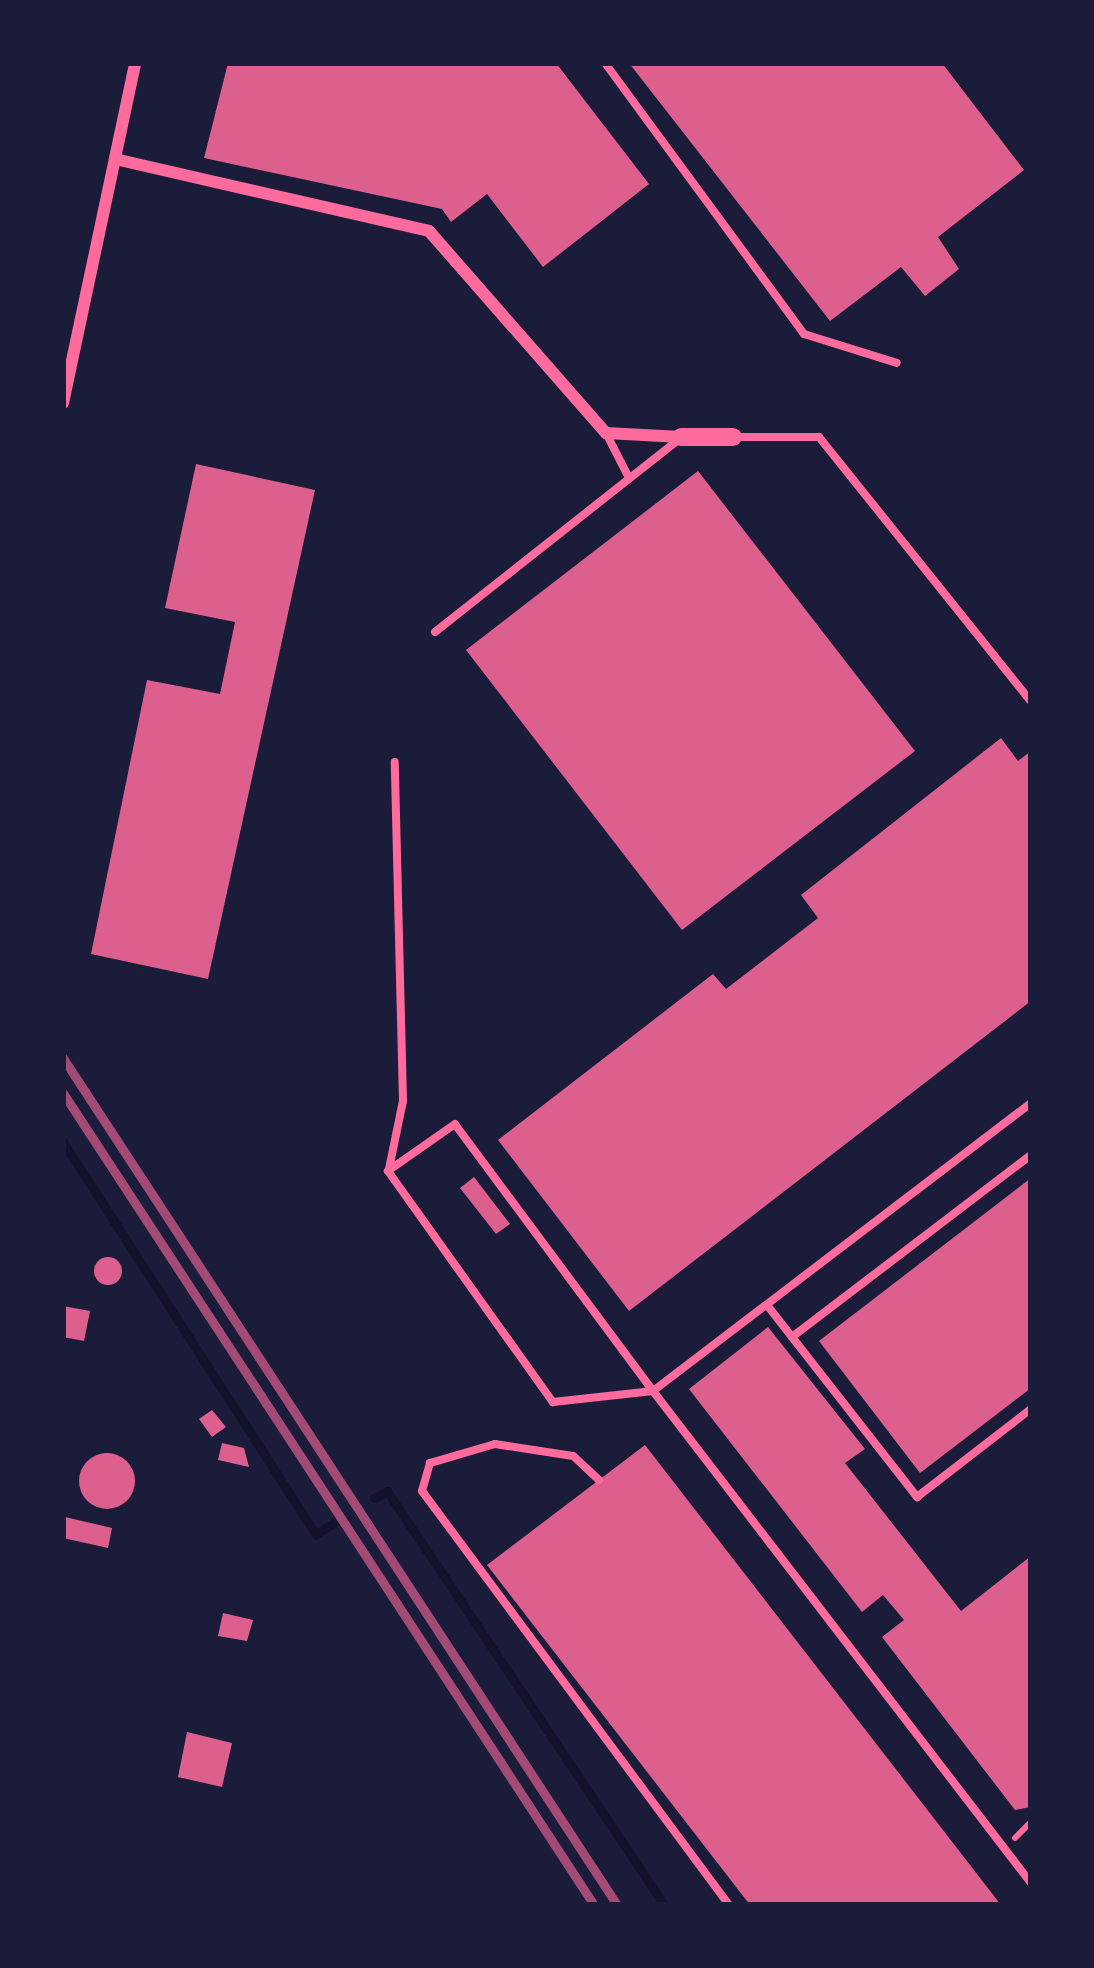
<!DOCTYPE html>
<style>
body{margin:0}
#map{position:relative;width:1094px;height:1968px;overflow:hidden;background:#1b1b3a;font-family:"Exo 2",sans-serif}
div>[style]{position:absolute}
.stream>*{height:9px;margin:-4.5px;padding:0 4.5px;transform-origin:4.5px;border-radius:4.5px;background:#12122b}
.building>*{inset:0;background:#dd5f8e}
.round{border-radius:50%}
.path>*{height:6px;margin:-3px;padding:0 3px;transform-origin:3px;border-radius:3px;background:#ff6b9d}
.service>*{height:8px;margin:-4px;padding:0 4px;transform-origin:4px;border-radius:4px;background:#ff6b9d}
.minor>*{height:12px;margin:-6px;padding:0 6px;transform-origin:6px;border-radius:6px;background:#ff6b9d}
.tertiary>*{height:18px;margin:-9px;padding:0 9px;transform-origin:9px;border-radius:9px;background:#ff6b9d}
.rail>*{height:9px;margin:-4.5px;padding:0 4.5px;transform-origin:4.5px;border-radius:4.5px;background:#a44b75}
span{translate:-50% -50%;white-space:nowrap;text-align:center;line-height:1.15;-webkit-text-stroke:9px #1b1b3a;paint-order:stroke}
.frame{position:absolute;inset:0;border:66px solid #1b1b3a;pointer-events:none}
</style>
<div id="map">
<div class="stream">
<div style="left:63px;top:1142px;width:467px;rotate:57.2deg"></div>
<div style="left:316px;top:1534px;width:25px;rotate:-32deg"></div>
<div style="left:374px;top:1498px;width:15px;rotate:-28deg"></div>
<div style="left:387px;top:1491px;width:498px;rotate:56.2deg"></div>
</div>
<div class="building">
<div style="clip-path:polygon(228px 63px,556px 63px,649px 184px,543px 267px,487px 194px,451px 222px,442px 209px,204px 158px)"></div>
<div style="clip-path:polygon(629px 63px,942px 63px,1024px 170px,938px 237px,959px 269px,925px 296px,901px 267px,830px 321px)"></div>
<div style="clip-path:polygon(196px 464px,315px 490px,208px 979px,91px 954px,147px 680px,220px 694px,235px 622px,165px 608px)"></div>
<div style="clip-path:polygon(698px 471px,915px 751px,682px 930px,466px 650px)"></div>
<div style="clip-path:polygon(1001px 738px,1018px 761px,1031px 751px,1031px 1001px,629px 1311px,498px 1140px,713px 974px,726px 989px,818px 918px,801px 895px)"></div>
<div style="clip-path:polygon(474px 1177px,510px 1224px,496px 1234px,460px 1188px)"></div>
<div style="clip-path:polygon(1031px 1178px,1031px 1388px,920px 1473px,819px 1341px)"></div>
<div class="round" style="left:94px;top:1257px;width:28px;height:28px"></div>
<div style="clip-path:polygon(63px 1306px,90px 1311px,84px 1341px,63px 1337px)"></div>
<div style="clip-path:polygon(768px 1327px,865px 1449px,845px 1463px,961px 1611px,1031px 1556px,1031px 1807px,1015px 1810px,882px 1637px,904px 1620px,883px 1595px,862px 1612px,689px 1389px)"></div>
<div style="clip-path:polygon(212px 1410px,226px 1427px,212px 1437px,199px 1419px)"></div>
<div style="clip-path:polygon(222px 1443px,244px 1448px,249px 1467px,218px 1460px)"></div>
<div style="clip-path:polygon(645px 1445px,1001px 1905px,750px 1905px,487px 1565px)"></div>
<div class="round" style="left:79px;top:1453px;width:56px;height:56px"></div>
<div style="clip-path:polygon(65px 1517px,112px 1528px,108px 1548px,63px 1538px)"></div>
<div style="clip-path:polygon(223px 1613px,253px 1620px,247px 1641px,218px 1636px)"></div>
<div style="clip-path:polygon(187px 1732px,232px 1743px,222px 1787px,178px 1777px)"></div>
</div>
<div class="path">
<div style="left:1015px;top:1838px;width:23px;rotate:-45deg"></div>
</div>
<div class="service">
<div style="left:605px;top:63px;width:336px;rotate:53.7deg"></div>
<div style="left:804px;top:334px;width:97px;rotate:17.3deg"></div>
<div style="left:606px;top:433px;width:51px;rotate:62.9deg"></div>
<div style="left:734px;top:437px;width:85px"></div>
<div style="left:819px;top:437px;width:339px;rotate:51.3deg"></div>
<div style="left:435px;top:632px;width:311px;rotate:-38.3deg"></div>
<div style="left:1031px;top:1103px;width:475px;rotate:142.7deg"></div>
<div style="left:653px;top:1391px;width:332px;rotate:-126.6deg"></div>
<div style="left:455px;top:1124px;width:82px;rotate:145deg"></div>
<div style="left:388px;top:1171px;width:284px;rotate:54.5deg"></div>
<div style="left:553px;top:1402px;width:101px;rotate:-6.3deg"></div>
<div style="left:653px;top:1391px;width:620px;rotate:52.47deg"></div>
<div style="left:389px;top:1169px;width:69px;rotate:-78.4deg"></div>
<div style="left:403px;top:1101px;width:339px;rotate:-91.4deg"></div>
<div style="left:767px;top:1305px;width:244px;rotate:52deg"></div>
<div style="left:917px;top:1497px;width:144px;rotate:-37.7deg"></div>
<div style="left:792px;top:1337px;width:300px;rotate:-37.3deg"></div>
<div style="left:599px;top:1480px;width:35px;rotate:-137deg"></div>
<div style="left:573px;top:1456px;width:79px;rotate:-171.3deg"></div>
<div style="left:495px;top:1444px;width:68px;rotate:163.7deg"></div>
<div style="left:430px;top:1463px;width:29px;rotate:106deg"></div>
<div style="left:422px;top:1491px;width:515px;rotate:53.44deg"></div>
</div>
<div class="minor">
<div style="left:115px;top:159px;width:322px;rotate:12.9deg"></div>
<div style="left:429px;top:231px;width:269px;rotate:48.8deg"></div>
<div style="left:606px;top:433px;width:75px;rotate:3.1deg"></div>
<div style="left:63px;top:403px;width:348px;rotate:-78deg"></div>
</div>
<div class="tertiary">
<div style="left:681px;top:437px;width:52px"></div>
</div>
<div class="rail">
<div style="left:63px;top:1058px;width:1012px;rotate:56.81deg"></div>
<div style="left:63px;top:1093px;width:970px;rotate:56.82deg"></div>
</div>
<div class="frame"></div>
</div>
